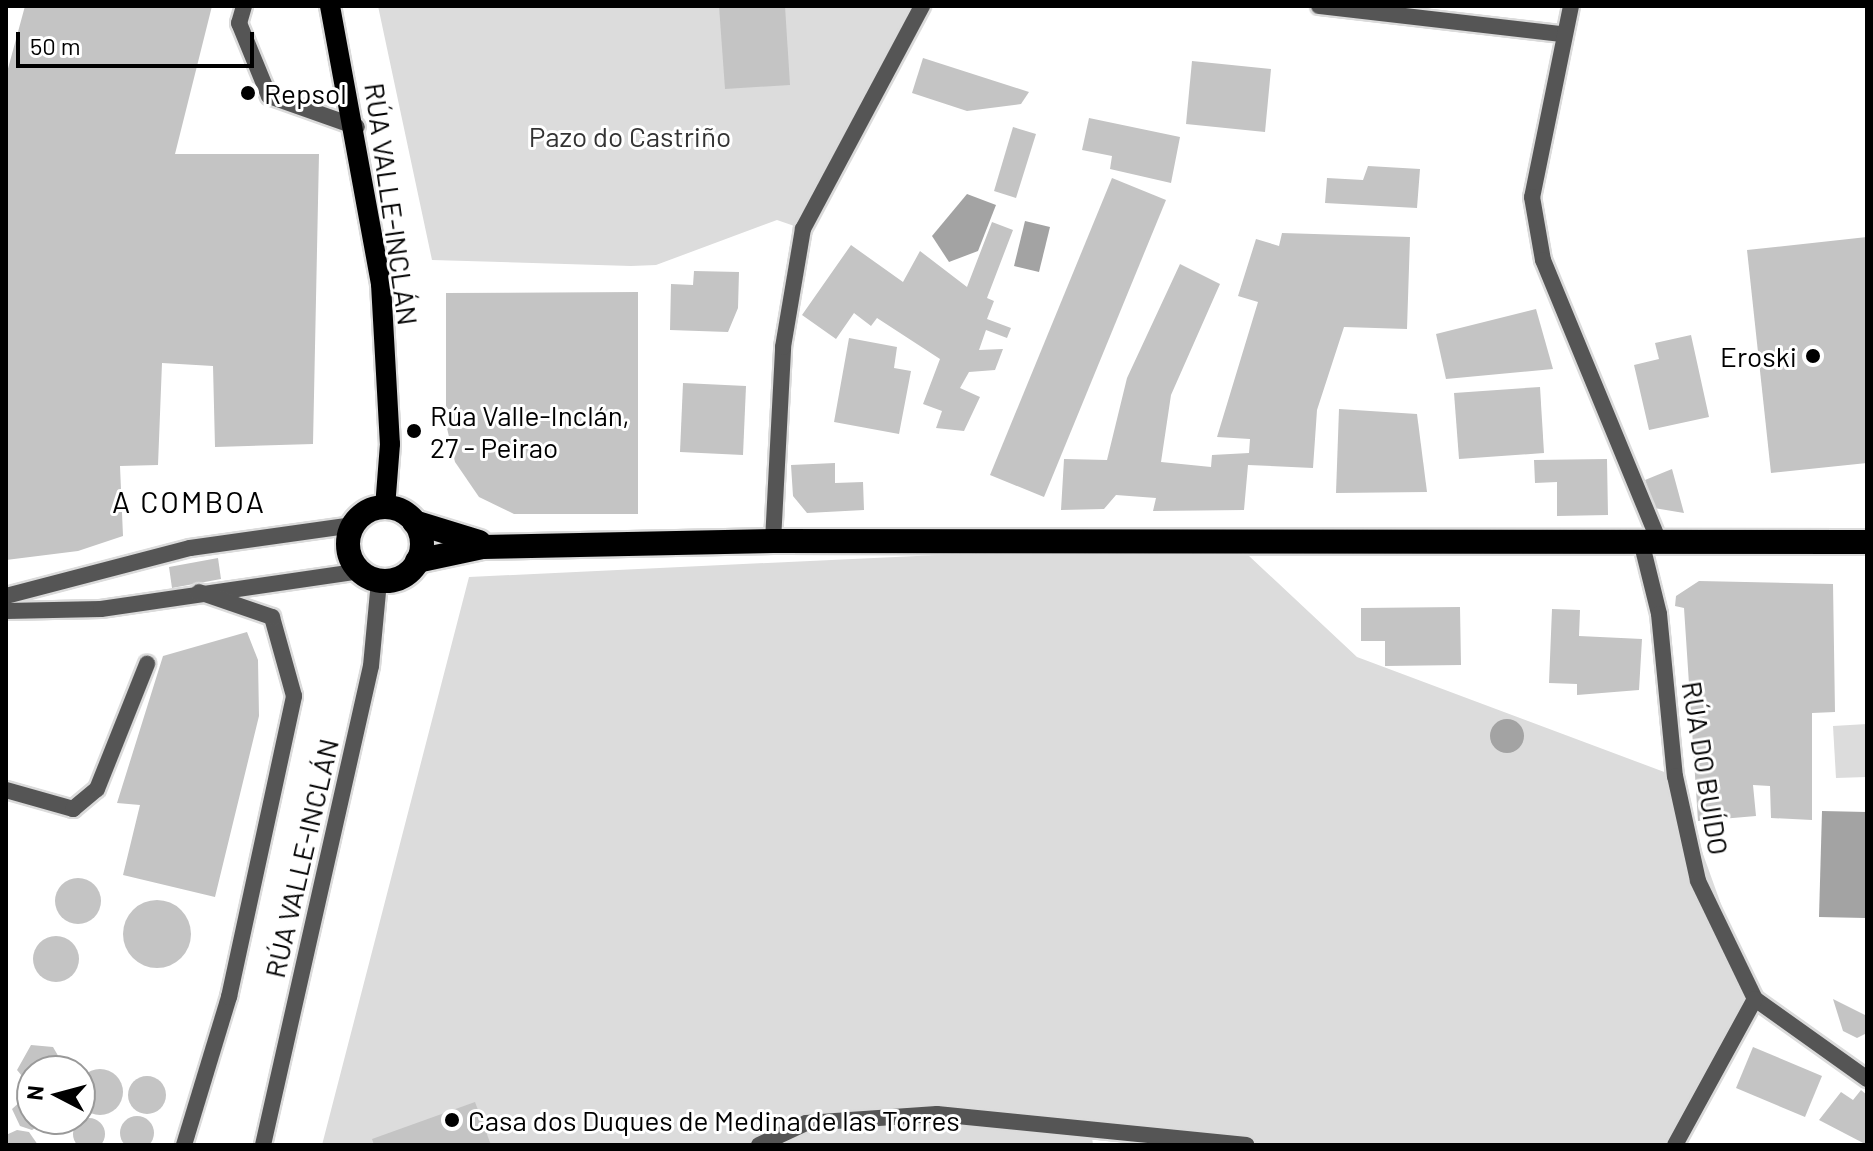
<!DOCTYPE html>
<meta charset="utf-8">
<style>
body{margin:0}
#map{position:relative;width:1873px;height:1151px;overflow:hidden;background:#fff;font-family:Barlow,sans-serif}
div>[style]{position:absolute}
.green>*{inset:0;background:#dcdcdc}
.water>*{inset:0;background:#a3a3a3}
.round{border-radius:50%}
.building>*{inset:0;background:#c4c4c4}
.roads{filter:drop-shadow(2px 0 #dbdbdb) drop-shadow(-2px 0 #dbdbdb) drop-shadow(0 2px #dbdbdb) drop-shadow(0 -2px #dbdbdb)}
.lane>*{height:16px;margin:-8px;padding:0 8px;transform-origin:8px;border-radius:8px;background:#555}
.street>*{height:16px;margin:-8px;padding:0 8px;transform-origin:8px;border-radius:8px;background:#555}
.primary>*{height:20px;margin:-10px;padding:0 10px;transform-origin:10px;border-radius:10px;background:#000}
.highway>*{height:24px;margin:-12px;padding:0 12px;transform-origin:12px;border-radius:12px;background:#000}
.highway>.ring{margin:-12px;padding:0;box-sizing:content-box;background:none;border:24px solid #000;border-radius:50%}
.dots>*{width:22px;height:22px;translate:-50% -50%;box-sizing:border-box;border:4px solid #fff;border-radius:50%}
span{translate:-50% -50%;white-space:nowrap;text-align:center;line-height:1.15;-webkit-text-stroke:6px #fff;paint-order:stroke}
.poi-label{font-size:28px;color:#000}
.left{translate:0 -50%;text-align:left}
.right{translate:-100% -50%;text-align:right}
.park-label{font-size:28px;color:#333}
.street-label{font-size:28px;color:#000}
.neighbourhood-label{font-size:30px;color:#000;letter-spacing:2px}
.frame{position:absolute;inset:0;border:8px solid #000;pointer-events:none}
.north{position:absolute;left:16px;top:1055px;width:80px;height:80px;box-sizing:border-box;background:#fff;border:2px solid #999;border-radius:50%;rotate:276deg;font-size:22px;font-weight:700;line-height:32px;text-align:center;color:#000}
.north::after{content:'';display:block;margin:auto;width:28px;height:36px;background:#000;clip-path:polygon(50% 0,100% 100%,50% 72%,0 100%)}
.scale{position:absolute;left:16px;top:32px;width:238px;height:36px;box-sizing:border-box;border:4px solid #000;border-top:0;padding-left:10px;font-size:24px;line-height:28px;white-space:nowrap;color:#000;-webkit-text-stroke:6px #fff;paint-order:stroke}
</style>
<div id="map">
<div class="green">
<div style="clip-path:polygon(378px 6px,922px 6px,803px 229px,777px 220px,656px 265px,631px 266px,432px 260px)"></div>
<div style="clip-path:polygon(1233px 541px,1357px 657px,1675px 776px,1755px 999px,1675px 1145px,1240px 1145px,1091px 1128px,1093px 1145px,322px 1145px,469px 577px)"></div>
<div style="clip-path:polygon(1867px 724px,1867px 777px,1836px 778px,1833px 726px)"></div>
</div>
<div class="water">
<div style="clip-path:polygon(967px 194px,996px 205px,978px 251px,949px 262px,932px 236px)"></div>
<div style="clip-path:polygon(1025px 221px,1050px 227px,1039px 272px,1014px 266px)"></div>
<div class="round" style="left:1490px;top:719px;width:34px;height:34px"></div>
<div style="clip-path:polygon(1822px 811px,1867px 812px,1865px 918px,1819px 917px)"></div>
</div>
<div class="building">
<div style="clip-path:polygon(25px 6px,212px 6px,175px 154px,319px 154px,313px 444px,215px 447px,213px 366px,162px 363px,158px 465px,120px 466px,123px 536px,78px 551px,6px 560px,6px 76px)"></div>
<div style="clip-path:polygon(719px 6px,785px 6px,790px 85px,725px 89px)"></div>
<div style="clip-path:polygon(923px 58px,1029px 92px,1021px 104px,967px 111px,912px 93px)"></div>
<div style="clip-path:polygon(1192px 61px,1271px 69px,1265px 132px,1186px 124px)"></div>
<div style="clip-path:polygon(1089px 118px,1180px 137px,1171px 183px,1110px 169px,1112px 156px,1082px 150px)"></div>
<div style="clip-path:polygon(1013px 127px,1036px 134px,1016px 198px,994px 191px)"></div>
<div style="clip-path:polygon(1368px 166px,1420px 169px,1417px 208px,1325px 203px,1327px 178px,1363px 180px)"></div>
<div style="clip-path:polygon(1112px 178px,1166px 200px,1044px 497px,990px 475px)"></div>
<div style="clip-path:polygon(992px 222px,1013px 230px,987px 298px,994px 301px,987px 319px,1011px 328px,1007px 338px,986px 330px,979px 350px,1003px 349px,995px 370px,969px 372px,960px 388px,980px 397px,964px 431px,936px 428px,942px 411px,923px 404px,940px 359px,877px 318px,871px 326px,854px 313px,836px 339px,802px 315px,851px 245px,903px 282px,920px 251px,967px 287px)"></div>
<div style="clip-path:polygon(1282px 233px,1410px 237px,1407px 329px,1344px 327px,1317px 410px,1313px 468px,1248px 465px,1244px 510px,1153px 511px,1156px 498px,1116px 495px,1104px 509px,1061px 510px,1064px 459px,1107px 460px,1127px 378px,1180px 264px,1220px 284px,1171px 395px,1161px 462px,1211px 467px,1212px 455px,1249px 453px,1250px 439px,1217px 437px,1258px 302px,1238px 296px,1256px 239px,1279px 246px)"></div>
<div style="clip-path:polygon(1867px 237px,1867px 463px,1771px 473px,1747px 250px)"></div>
<div style="clip-path:polygon(694px 271px,739px 272px,738px 308px,728px 332px,670px 330px,671px 284px,693px 285px)"></div>
<div style="clip-path:polygon(638px 292px,638px 514px,514px 514px,479px 497px,455px 462px,446px 424px,446px 293px)"></div>
<div style="clip-path:polygon(1536px 309px,1553px 369px,1446px 379px,1436px 334px)"></div>
<div style="clip-path:polygon(1691px 335px,1709px 417px,1649px 430px,1634px 365px,1659px 359px,1655px 343px)"></div>
<div style="clip-path:polygon(849px 338px,897px 347px,894px 368px,911px 371px,899px 434px,834px 422px)"></div>
<div style="clip-path:polygon(683px 383px,746px 386px,743px 455px,680px 452px)"></div>
<div style="clip-path:polygon(1540px 387px,1544px 453px,1459px 459px,1454px 393px)"></div>
<div style="clip-path:polygon(1339px 409px,1417px 414px,1427px 492px,1336px 493px)"></div>
<div style="clip-path:polygon(1607px 459px,1608px 515px,1557px 516px,1557px 482px,1535px 483px,1534px 460px)"></div>
<div style="clip-path:polygon(835px 463px,835px 483px,863px 482px,864px 510px,807px 513px,793px 496px,791px 465px)"></div>
<div style="clip-path:polygon(1672px 469px,1684px 513px,1654px 508px,1645px 480px)"></div>
<div style="clip-path:polygon(218px 558px,221px 579px,172px 588px,169px 567px)"></div>
<div style="clip-path:polygon(1699px 581px,1833px 584px,1835px 712px,1812px 713px,1812px 820px,1771px 818px,1770px 786px,1753px 785px,1756px 816px,1698px 821px,1684px 608px,1675px 606px,1676px 596px)"></div>
<div style="clip-path:polygon(1460px 607px,1461px 665px,1385px 666px,1385px 641px,1361px 641px,1361px 608px)"></div>
<div style="clip-path:polygon(1552px 609px,1580px 610px,1579px 636px,1642px 639px,1639px 690px,1577px 695px,1577px 684px,1549px 683px)"></div>
<div style="clip-path:polygon(247px 632px,258px 660px,259px 716px,215px 897px,123px 875px,140px 805px,117px 803px,163px 656px)"></div>
<div class="round" style="left:55px;top:878px;width:46px;height:46px"></div>
<div class="round" style="left:123px;top:900px;width:68px;height:68px"></div>
<div class="round" style="left:33px;top:936px;width:46px;height:46px"></div>
<div style="clip-path:polygon(1833px 999px,1867px 1016px,1867px 1033px,1857px 1038px,1843px 1031px)"></div>
<div style="clip-path:polygon(31px 1045px,53px 1047px,64px 1066px,32px 1071px,32px 1088px,17px 1070px)"></div>
<div style="clip-path:polygon(1753px 1047px,1822px 1076px,1805px 1117px,1736px 1088px)"></div>
<div class="round" style="left:77px;top:1069px;width:46px;height:46px"></div>
<div class="round" style="left:128px;top:1076px;width:38px;height:38px"></div>
<div style="clip-path:polygon(1861px 1090px,1867px 1095px,1867px 1145px,1819px 1120px,1841px 1092px,1853px 1100px)"></div>
<div style="clip-path:polygon(32px 1091px,32px 1119px,50px 1119px,32px 1130px,20px 1126px,12px 1109px)"></div>
<div style="clip-path:polygon(475px 1102px,491px 1145px,374px 1145px,372px 1139px)"></div>
<div class="round" style="left:120px;top:1116px;width:34px;height:34px"></div>
<div class="round" style="left:73px;top:1118px;width:32px;height:32px"></div>
<div style="clip-path:polygon(17px 1130px,29px 1132px,38px 1145px,6px 1145px,6px 1135px)"></div>
</div>
<div class="roads">
<div class="lane">
<div style="left:244px;top:6px;width:18px;rotate:106deg"></div>
<div style="left:239px;top:23px;width:79px;rotate:67.7deg"></div>
<div style="left:269px;top:96px;width:93px;rotate:19.4deg"></div>
<div style="left:6px;top:596px;width:190px;rotate:-14.6deg"></div>
<div style="left:190px;top:548px;width:165px;rotate:-8deg"></div>
<div style="left:6px;top:611px;width:95px;rotate:-1.2deg"></div>
<div style="left:101px;top:609px;width:262px;rotate:-8.3deg"></div>
<div style="left:6px;top:790px;width:70px;rotate:15.8deg"></div>
<div style="left:73px;top:809px;width:31px;rotate:-40deg"></div>
<div style="left:97px;top:789px;width:135px;rotate:-68.2deg"></div>
<div style="left:184px;top:1145px;width:155px;rotate:-73.1deg"></div>
<div style="left:229px;top:997px;width:308px;rotate:-77.8deg"></div>
<div style="left:294px;top:696px;width:82px;rotate:-105.6deg"></div>
<div style="left:272px;top:617px;width:77px;rotate:-161.1deg"></div>
</div>
<div class="street">
<div style="left:1319px;top:6px;width:243px;rotate:6.6deg"></div>
<div style="left:1571px;top:6px;width:195px;rotate:101.5deg"></div>
<div style="left:1532px;top:197px;width:64px;rotate:80.1deg"></div>
<div style="left:1543px;top:260px;width:304px;rotate:67.6deg"></div>
<div style="left:773px;top:541px;width:194px;rotate:-87deg"></div>
<div style="left:783px;top:347px;width:120px;rotate:-80.4deg"></div>
<div style="left:803px;top:229px;width:253px;rotate:-61.9deg"></div>
<div style="left:1641px;top:541px;width:75px;rotate:76.1deg"></div>
<div style="left:1659px;top:614px;width:163px;rotate:84.4deg"></div>
<div style="left:1675px;top:776px;width:107px;rotate:77.6deg"></div>
<div style="left:1698px;top:881px;width:131px;rotate:64.2deg"></div>
<div style="left:1755px;top:999px;width:138px;rotate:35.5deg"></div>
<div style="left:263px;top:1145px;width:491px;rotate:-77.3deg"></div>
<div style="left:371px;top:666px;width:85px;rotate:-84.6deg"></div>
<div style="left:759px;top:1145px;width:52px;rotate:-25.1deg"></div>
<div style="left:806px;top:1123px;width:131px;rotate:-3.9deg"></div>
<div style="left:937px;top:1114px;width:311px;rotate:5.7deg"></div>
<div style="left:1675px;top:1145px;width:166px;rotate:-61.3deg"></div>
</div>
<div class="primary">
<div style="left:330px;top:6px;width:283px;rotate:79.6deg"></div>
<div style="left:381px;top:284px;width:160px;rotate:86.8deg"></div>
<div style="left:390px;top:444px;width:63px;rotate:94.5deg"></div>
</div>
<div class="highway">
<div class="ring" style="left:348px;top:507px;width:50px;height:50px"></div>
<div style="left:414px;top:522px;width:68px;rotate:17.1deg"></div>
<div style="left:417px;top:561px;width:67px;rotate:-12deg"></div>
<div style="left:483px;top:547px;width:290px;rotate:-1.2deg"></div>
<div style="left:773px;top:541px;width:1094px;rotate:0.05deg"></div>
</div>
</div>
<div class="dots">
<div style="left:248px;top:93px;background:#000"></div>
<div style="left:1813px;top:356px;background:#000"></div>
<div style="left:414px;top:431px;background:#000"></div>
<div style="left:452px;top:1120px;background:#000"></div>
</div>
<div class="poi-label">
<span class="left" style="left:264px;top:93px">Repsol</span>
<span class="right" style="left:1797px;top:356px">Eroski</span>
<span class="left" style="left:430px;top:431px">Rúa Valle-Inclán,<br>27 - Peirao</span>
<span class="left" style="left:468px;top:1120px">Casa dos Duques de Medina de las Torres</span>
</div>
<div class="park-label">
<span style="left:630px;top:136px">Pazo do Castriño</span>
</div>
<div class="street-label">
<span style="left:392px;top:204px;rotate:82deg">RÚA VALLE-INCLÁN</span>
<span style="left:1706px;top:768px;rotate:81deg">RÚA DO BUÍDO</span>
<span style="left:301px;top:858px;rotate:-77deg">RÚA VALLE-INCLÁN</span>
</div>
<div class="neighbourhood-label">
<span style="left:189px;top:501px">A COMBOA</span>
</div>
<div class="frame"></div>
<div class="north">N</div>
<div class="scale">50 m</div>
</div>
